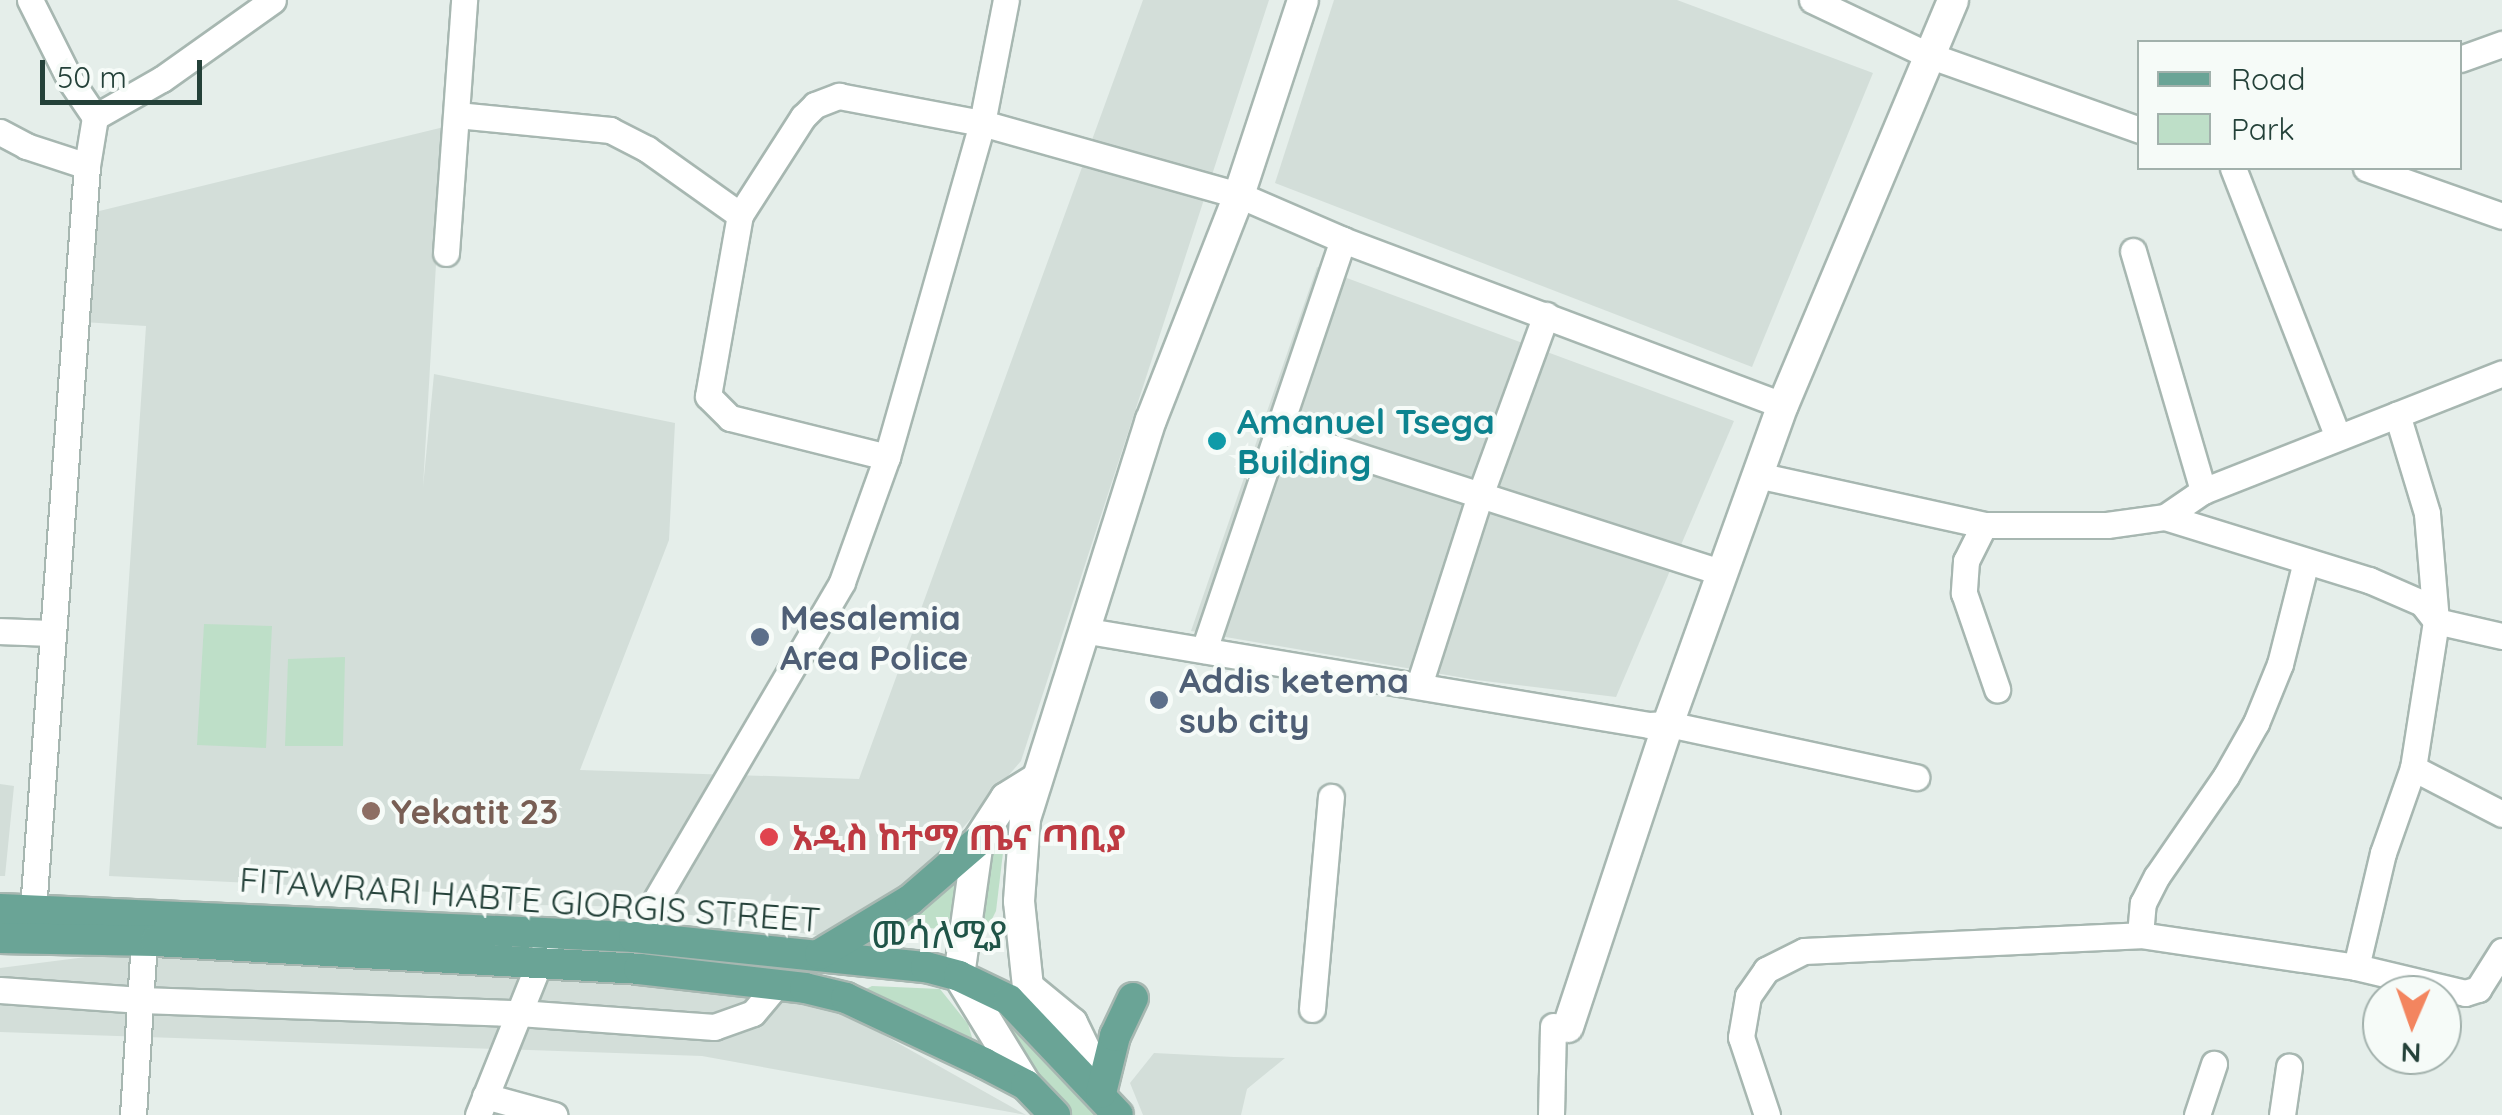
<!DOCTYPE html>
<meta charset="utf-8">
<style>
body{margin:0}
#map{position:relative;width:2502px;height:1115px;overflow:hidden;background:#e5eeea;font-family:Quicksand,"Noto Sans Ethiopic",sans-serif}
div>[style]{position:absolute}
.built>*{inset:0;background:#d3ded9}
.green>*{inset:0;background:#bedfc8}
.roads{filter:drop-shadow(2px 0 #a7b7b1) drop-shadow(-2px 0 #a7b7b1) drop-shadow(0 2px #a7b7b1) drop-shadow(0 -2px #a7b7b1)}
.street>*{height:25px;margin:-12.5px;padding:0 12.5px;transform-origin:12.5px;border-radius:12.5px;background:#fff}
.secondary>*{height:30px;margin:-15px;padding:0 15px;transform-origin:15px;border-radius:15px;background:#fff}
.primary>*{height:30px;margin:-15px;padding:0 15px;transform-origin:15px;border-radius:15px;background:#6aa496}
.dots>*{width:28px;height:28px;translate:-50% -50%;box-sizing:border-box;border:5px solid #f6fbf8;border-radius:50%}
span{translate:-50% -50%;white-space:nowrap;text-align:center;line-height:1.15;-webkit-text-stroke:8px #f6fbf8;paint-order:stroke}
.culture-label{font-size:35px;color:#0d838f;font-weight:700}
.left{translate:0 -50%;text-align:left}
.service-label{font-size:35px;color:#4e5e75;font-weight:700}
.education-label{font-size:35px;color:#785e54;font-weight:700}
.health-label{font-size:35px;color:#be3a42;font-weight:700}
.street-label{font-size:35px;color:#244139}
.neighbourhood-label{font-size:38px;color:#1f5447}
.legend{position:absolute;left:2137px;top:40px;width:325px;height:130px;box-sizing:border-box;background:#f6fbf8;border:2px solid #a2b1ac;margin:0;padding:12px 18px;list-style:none;font-size:30px;color:#244139}
.legend li{display:flex;align-items:center;gap:20px;height:50px}
.legend b{width:50px;border:2px solid #a2b1ac}
.north{position:absolute;left:2362px;top:975px;width:100px;height:100px;box-sizing:border-box;background:#f6fbf8;border:2px solid #a2b1ac;border-radius:50%;rotate:182deg;font-size:28px;font-weight:700;line-height:40px;text-align:center;color:#244139}
.north::after{content:'';display:block;margin:auto;width:35px;height:45px;background:#f3855f;clip-path:polygon(50% 0,100% 100%,50% 72%,0 100%)}
.scale{position:absolute;left:40px;top:60px;width:162px;height:45px;box-sizing:border-box;border:5px solid #244139;border-top:0;padding-left:12px;font-size:30px;line-height:35px;white-space:nowrap;color:#244139;-webkit-text-stroke:8px #f6fbf8;paint-order:stroke}
</style>
<div id="map">
<div class="built">
<div style="clip-path:polygon(1143px 0,1269px 0,1021px 761px,920px 877px,832px 938px,642px 907px,536px 905px,474px 900px,474px 894px,109px 876px,146px 326px,83px 322px,83px 215px,444px 127px,423px 487px,434px 374px,675px 423px,669px 540px,580px 770px,859px 779px)"></div>
<div style="clip-path:polygon(1334px 0,1677px 0,1873px 73px,1752px 367px,1275px 183px)"></div>
<div style="clip-path:polygon(1317px 267px,1734px 421px,1616px 697px,1476px 680px,1191px 631px)"></div>
<div style="clip-path:polygon(0 784px,14px 786px,5px 876px,0 876px)"></div>
<div style="clip-path:polygon(125px 952px,458px 974px,520px 968px,823px 1001px,1026px 1115px,702px 1056px,0 1032px,0 968px)"></div>
<div style="clip-path:polygon(1154px 1053px,1234px 1057px,1285px 1058px,1247px 1089px,1241px 1115px,1143px 1115px,1130px 1083px)"></div>
</div>
<div class="green">
<div style="clip-path:polygon(204px 624px,272px 626px,266px 748px,197px 745px)"></div>
<div style="clip-path:polygon(345px 657px,343px 746px,285px 746px,288px 659px)"></div>
<div style="clip-path:polygon(1008px 811px,996px 911px,987px 929px,975px 928px,975px 871px)"></div>
<div style="clip-path:polygon(958px 869px,951px 917px,939px 929px,879px 923px)"></div>
<div style="clip-path:polygon(872px 986px,940px 989px,968px 1024px,976px 1051px,860px 992px)"></div>
<div style="clip-path:polygon(1013px 1010px,1100px 1115px,1070px 1115px,1011px 1045px,1002px 1019px)"></div>
</div>
<div class="roads">
<div class="street">
<div style="left:30px;top:0;width:89px;rotate:63.4deg"></div>
<div style="left:70px;top:80px;width:45px;rotate:56deg"></div>
<div style="left:95px;top:117px;width:50px;rotate:99.3deg"></div>
<div style="left:87px;top:166px;width:746px;rotate:94.15deg"></div>
<div style="left:1812px;top:0;width:128px;rotate:25.4deg"></div>
<div style="left:1928px;top:55px;width:225px;rotate:19.5deg"></div>
<div style="left:2460px;top:59px;width:45px;rotate:-19.7deg"></div>
<div style="left:457px;top:115px;width:154px;rotate:5.6deg"></div>
<div style="left:610px;top:130px;width:42px;rotate:27.2deg"></div>
<div style="left:647px;top:149px;width:114px;rotate:35.4deg"></div>
<div style="left:95px;top:117px;width:77px;rotate:-29.6deg"></div>
<div style="left:162px;top:79px;width:136px;rotate:-35.4deg"></div>
<div style="left:0;top:132px;width:30px;rotate:28deg"></div>
<div style="left:26px;top:146px;width:64px;rotate:18.2deg"></div>
<div style="left:2233px;top:168px;width:287px;rotate:68.7deg"></div>
<div style="left:2366px;top:168px;width:144px;rotate:19.4deg"></div>
<div style="left:2133px;top:251px;width:250px;rotate:73.7deg"></div>
<div style="left:446px;top:253px;width:254px;rotate:-85.9deg"></div>
<div style="left:1281px;top:431px;width:463px;rotate:17.8deg"></div>
<div style="left:887px;top:457px;width:162px;rotate:-166deg"></div>
<div style="left:730px;top:418px;width:31px;rotate:-135deg"></div>
<div style="left:708px;top:396px;width:184px;rotate:-80deg"></div>
<div style="left:740px;top:215px;width:117px;rotate:-57.3deg"></div>
<div style="left:803px;top:117px;width:17px;rotate:-45deg"></div>
<div style="left:815px;top:105px;width:26px;rotate:-21deg"></div>
<div style="left:839px;top:96px;width:146px;rotate:10.7deg"></div>
<div style="left:982px;top:123px;width:267px;rotate:15.7deg"></div>
<div style="left:1239px;top:195px;width:113px;rotate:23.4deg"></div>
<div style="left:1343px;top:240px;width:470px;rotate:20.6deg"></div>
<div style="left:1757px;top:475px;width:232px;rotate:12.4deg"></div>
<div style="left:1984px;top:525px;width:123px"></div>
<div style="left:2107px;top:525px;width:59px;rotate:-7.9deg"></div>
<div style="left:2165px;top:517px;width:46px;rotate:-34.4deg"></div>
<div style="left:2203px;top:491px;width:321px;rotate:-21.5deg"></div>
<div style="left:2165px;top:517px;width:214px;rotate:17.2deg"></div>
<div style="left:2369px;top:580px;width:58px;rotate:23.5deg"></div>
<div style="left:2422px;top:603px;width:23px;rotate:52deg"></div>
<div style="left:2436px;top:621px;width:68px;rotate:12.8deg"></div>
<div style="left:1984px;top:525px;width:40px;rotate:116.6deg"></div>
<div style="left:1966px;top:561px;width:32px;rotate:94deg"></div>
<div style="left:1964px;top:593px;width:102px;rotate:71deg"></div>
<div style="left:1082px;top:630px;width:575px;rotate:9.51deg"></div>
<div style="left:1649px;top:725px;width:19px;rotate:-3deg"></div>
<div style="left:1668px;top:724px;width:254px;rotate:12.1deg"></div>
<div style="left:0;top:631px;width:52px;rotate:2.2deg"></div>
<div style="left:1204px;top:650px;width:433px;rotate:-71.3deg"></div>
<div style="left:1419px;top:685px;width:196px;rotate:-72.2deg"></div>
<div style="left:1479px;top:498px;width:195px;rotate:-69.9deg"></div>
<div style="left:2413px;top:768px;width:100px;rotate:27.3deg"></div>
<div style="left:2140px;top:935px;width:32px;rotate:-85deg"></div>
<div style="left:2143px;top:903px;width:30px;rotate:-63deg"></div>
<div style="left:2157px;top:876px;width:121px;rotate:-55.4deg"></div>
<div style="left:2226px;top:776px;width:61px;rotate:-60.5deg"></div>
<div style="left:2256px;top:723px;width:64px;rotate:-67.9deg"></div>
<div style="left:2280px;top:664px;width:106px;rotate:-75.8deg"></div>
<div style="left:634px;top:937px;width:411px;rotate:-59.6deg"></div>
<div style="left:842px;top:582px;width:133px;rotate:-70.2deg"></div>
<div style="left:887px;top:457px;width:347px;rotate:-74.1deg"></div>
<div style="left:982px;top:123px;width:125px;rotate:-79deg"></div>
<div style="left:2356px;top:967px;width:117px;rotate:-76.7deg"></div>
<div style="left:2383px;top:853px;width:90px;rotate:-70.6deg"></div>
<div style="left:2413px;top:768px;width:149px;rotate:-81.1deg"></div>
<div style="left:2436px;top:621px;width:108px;rotate:-94.8deg"></div>
<div style="left:2427px;top:513px;width:103px;rotate:-106.9deg"></div>
<div style="left:0;top:990px;width:141px;rotate:4.1deg"></div>
<div style="left:141px;top:1000px;width:378px;rotate:2deg"></div>
<div style="left:519px;top:1013px;width:196px;rotate:4.1deg"></div>
<div style="left:714px;top:1027px;width:41px;rotate:-19.7deg"></div>
<div style="left:753px;top:1013px;width:38px;rotate:-50deg"></div>
<div style="left:1312px;top:1009px;width:213px;rotate:-84.9deg"></div>
<div style="left:485px;top:1096px;width:72px;rotate:15.4deg"></div>
<div style="left:133px;top:1115px;width:174px;rotate:-86.4deg"></div>
<div style="left:478px;top:1115px;width:180px;rotate:-68.1deg"></div>
<div style="left:1551px;top:1115px;width:89px;rotate:-88.7deg"></div>
<div style="left:1767px;top:1115px;width:82px;rotate:-108.4deg"></div>
<div style="left:1741px;top:1037px;width:42px;rotate:-80.3deg"></div>
<div style="left:1748px;top:996px;width:32px;rotate:-55deg"></div>
<div style="left:1766px;top:970px;width:42px;rotate:-26.6deg"></div>
<div style="left:1804px;top:951px;width:336px;rotate:-2.7deg"></div>
<div style="left:2140px;top:935px;width:218px;rotate:8.4deg"></div>
<div style="left:2356px;top:967px;width:112px;rotate:13.4deg"></div>
<div style="left:2465px;top:993px;width:14px;rotate:-17deg"></div>
<div style="left:2478px;top:989px;width:45px;rotate:-57.7deg"></div>
<div style="left:2197px;top:1115px;width:54px;rotate:-71.6deg"></div>
<div style="left:2282px;top:1115px;width:49px;rotate:-81.7deg"></div>
</div>
<div class="secondary">
<div style="left:1568px;top:1027px;width:319px;rotate:-71.7deg"></div>
<div style="left:1668px;top:724px;width:339px;rotate:-70.2deg"></div>
<div style="left:1783px;top:405px;width:439px;rotate:-67.2deg"></div>
<div style="left:1026px;top:1085px;width:128px;rotate:-121.6deg"></div>
<div style="left:959px;top:976px;width:136px;rotate:-82deg"></div>
<div style="left:978px;top:841px;width:51px;rotate:-56.9deg"></div>
<div style="left:1006px;top:798px;width:36px;rotate:-32deg"></div>
<div style="left:1093px;top:1085px;width:27px;rotate:-98deg"></div>
<div style="left:1089px;top:1058px;width:39px;rotate:-116deg"></div>
<div style="left:1072px;top:1023px;width:57px;rotate:-140.7deg"></div>
<div style="left:1028px;top:987px;width:86px;rotate:-96deg"></div>
<div style="left:1019px;top:901px;width:82px;rotate:-85.8deg"></div>
<div style="left:1025px;top:819px;width:418px;rotate:-72.5deg"></div>
<div style="left:1151px;top:420px;width:242px;rotate:-68.6deg"></div>
<div style="left:1239px;top:195px;width:205px;rotate:-71.8deg"></div>
</div>
<div class="primary">
<div style="left:0;top:909px;width:635px;rotate:2.53deg"></div>
<div style="left:634px;top:937px;width:294px;rotate:5.9deg"></div>
<div style="left:926px;top:967px;width:34px;rotate:15deg"></div>
<div style="left:959px;top:976px;width:55px;rotate:25.6deg"></div>
<div style="left:1009px;top:1000px;width:158px;rotate:46.5deg"></div>
<div style="left:0;top:938px;width:156px;rotate:1.1deg"></div>
<div style="left:156px;top:941px;width:484px;rotate:3.3deg"></div>
<div style="left:639px;top:969px;width:167px;rotate:6.5deg"></div>
<div style="left:805px;top:988px;width:42px;rotate:13.7deg"></div>
<div style="left:846px;top:998px;width:153px;rotate:25.2deg"></div>
<div style="left:984px;top:1063px;width:47px;rotate:27.6deg"></div>
<div style="left:1026px;top:1085px;width:42px;rotate:46deg"></div>
<div style="left:820px;top:954px;width:105px;rotate:-31deg"></div>
<div style="left:910px;top:900px;width:90px;rotate:-40.9deg"></div>
<div style="left:1101px;top:1093px;width:59px;rotate:-76.2deg"></div>
<div style="left:1115px;top:1036px;width:42px;rotate:-64.7deg"></div>
</div>
</div>
<div class="dots">
<div style="left:1217px;top:441px;background:#0f9aa8"></div>
<div style="left:760px;top:637px;background:#5c6f8a"></div>
<div style="left:1159px;top:700px;background:#5c6f8a"></div>
<div style="left:371px;top:811px;background:#8d6e63"></div>
<div style="left:769px;top:837px;background:#e0444e"></div>
</div>
<div class="culture-label">
<span class="left" style="left:1237px;top:441px">Amanuel Tsega<br>Building</span>
</div>
<div class="service-label">
<span class="left" style="left:780px;top:637px">Mesalemia<br>Area Police</span>
<span class="left" style="left:1179px;top:700px">Addis ketema<br>sub city</span>
</div>
<div class="education-label">
<span class="left" style="left:391px;top:811px">Yekatit 23</span>
</div>
<div class="health-label">
<span class="left" style="left:792px;top:837px">አዲስ ከተማ ጤና ጣቢያ</span>
</div>
<div class="street-label">
<span style="left:530px;top:899px;rotate:4deg">FITAWRARI HABTE GIORGIS STREET</span>
</div>
<div class="neighbourhood-label">
<span style="left:939px;top:935px">መሳለሚያ</span>
</div>
<ul class="legend">
<li><b style="height:12px;background:#6aa496"></b>Road</li>
<li><b style="height:28px;background:#bedfc8"></b>Park</li>
</ul>
<div class="north">N</div>
<div class="scale">50 m</div>
</div>
